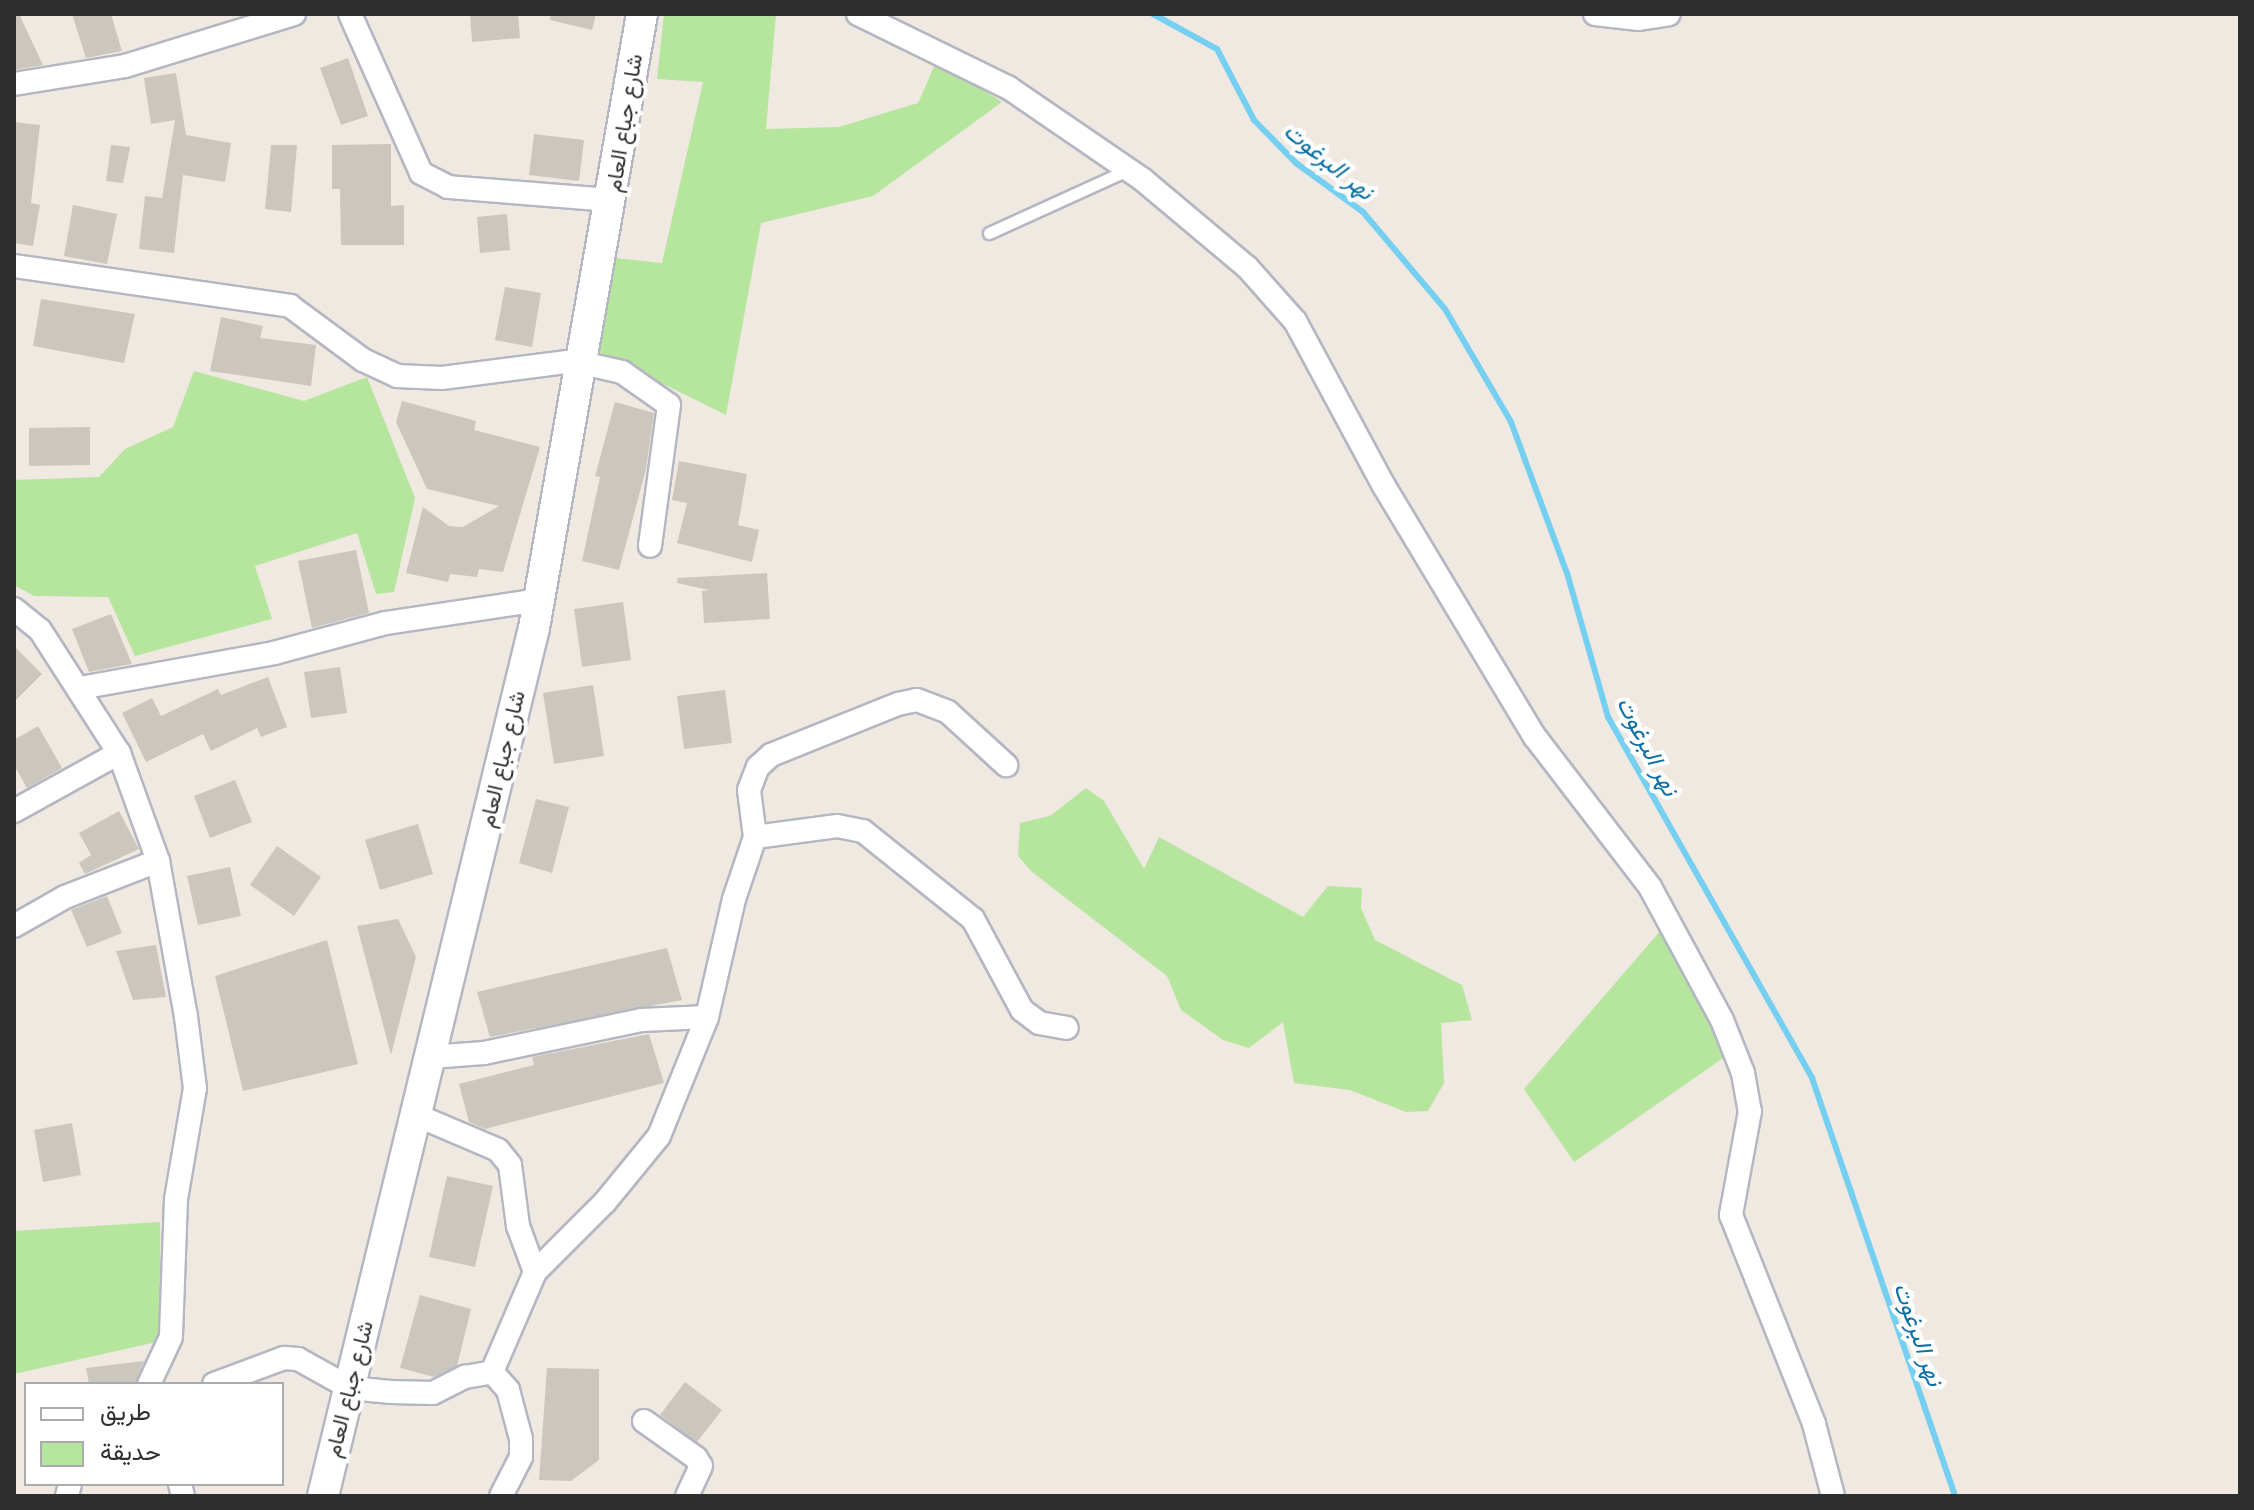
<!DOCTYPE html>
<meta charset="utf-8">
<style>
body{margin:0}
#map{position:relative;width:2254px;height:1510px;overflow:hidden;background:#efe9e1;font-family:"DM Sans",Vazirmatn,sans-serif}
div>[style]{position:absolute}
.green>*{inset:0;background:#b6e59e}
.stream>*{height:6px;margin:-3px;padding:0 3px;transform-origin:3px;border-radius:3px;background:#75cff0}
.building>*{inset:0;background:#cbc7bf}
.roads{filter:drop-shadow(2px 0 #b4b7c1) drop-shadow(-2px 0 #b4b7c1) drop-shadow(0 2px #b4b7c1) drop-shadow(0 -2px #b4b7c1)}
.service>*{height:11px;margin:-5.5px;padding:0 5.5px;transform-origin:5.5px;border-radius:5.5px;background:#fff}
.minor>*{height:22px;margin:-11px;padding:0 11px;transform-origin:11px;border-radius:11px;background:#fff}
.secondary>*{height:30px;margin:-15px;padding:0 15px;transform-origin:15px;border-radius:15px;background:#fff}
span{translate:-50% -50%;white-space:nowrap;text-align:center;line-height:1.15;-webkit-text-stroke:8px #fff;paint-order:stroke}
.street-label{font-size:22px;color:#2e2e2e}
.water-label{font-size:24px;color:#0d6fa3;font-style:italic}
.frame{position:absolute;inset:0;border:16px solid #2e2e2e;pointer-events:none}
.legend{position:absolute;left:24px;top:1382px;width:260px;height:104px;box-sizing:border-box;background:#fff;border:2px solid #ababab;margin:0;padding:10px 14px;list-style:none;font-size:24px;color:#2e2e2e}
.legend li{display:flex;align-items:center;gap:16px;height:40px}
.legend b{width:40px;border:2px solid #ababab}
</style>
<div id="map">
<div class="green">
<div style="clip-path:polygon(664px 14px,776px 14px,766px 129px,839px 127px,918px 103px,937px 60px,1002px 102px,873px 196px,761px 223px,726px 415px,599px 352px,615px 258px,662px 263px,703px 82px,657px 79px)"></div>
<div style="clip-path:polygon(194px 371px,304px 401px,367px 377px,415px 498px,394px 592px,376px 594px,357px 533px,255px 566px,272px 619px,135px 656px,108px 597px,34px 596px,14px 585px,14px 480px,99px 477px,125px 449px,173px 427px)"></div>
<div style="clip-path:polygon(1086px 788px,1104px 801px,1144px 869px,1159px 837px,1303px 917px,1328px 886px,1362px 888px,1361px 908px,1375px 940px,1462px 985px,1472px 1020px,1441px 1023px,1444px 1083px,1428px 1111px,1406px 1112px,1350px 1090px,1294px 1083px,1283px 1022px,1249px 1048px,1223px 1040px,1181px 1010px,1167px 976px,1032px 872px,1018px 856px,1020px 823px,1050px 816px)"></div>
<div style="clip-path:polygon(1661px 930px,1726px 1056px,1574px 1162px,1524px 1089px)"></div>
<div style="clip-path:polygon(160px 1222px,161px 1341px,14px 1374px,14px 1231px)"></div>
</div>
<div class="stream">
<div style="left:1153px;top:14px;width:73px;rotate:28.7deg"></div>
<div style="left:1217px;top:49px;width:80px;rotate:62.5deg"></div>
<div style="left:1254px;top:120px;width:60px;rotate:45.7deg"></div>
<div style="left:1296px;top:163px;width:83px;rotate:36.2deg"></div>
<div style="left:1363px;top:212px;width:127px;rotate:49.8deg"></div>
<div style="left:1445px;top:309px;width:131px;rotate:59.7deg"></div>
<div style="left:1511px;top:422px;width:161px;rotate:69.7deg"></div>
<div style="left:1567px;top:573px;width:150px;rotate:74.1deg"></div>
<div style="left:1608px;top:717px;width:415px;rotate:60.5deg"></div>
<div style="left:1812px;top:1078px;width:442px;rotate:71.1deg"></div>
</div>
<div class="building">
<div style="clip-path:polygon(14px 14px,19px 14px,43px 65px,14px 70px)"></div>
<div style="clip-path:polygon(72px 14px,111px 14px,122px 51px,86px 58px)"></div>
<div style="clip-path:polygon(470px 14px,518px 14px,520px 38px,472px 42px)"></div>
<div style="clip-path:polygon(551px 14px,596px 14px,592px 30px,550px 20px)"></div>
<div style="clip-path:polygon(348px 58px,368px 116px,341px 125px,320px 68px)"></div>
<div style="clip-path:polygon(176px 73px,186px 135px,231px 143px,225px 182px,183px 175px,174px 253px,139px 249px,145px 196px,162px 198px,175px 120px,151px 124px,144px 78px)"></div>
<div style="clip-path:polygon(14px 122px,40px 125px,31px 203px,40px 205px,33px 246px,14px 243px)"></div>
<div style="clip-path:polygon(534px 134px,584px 140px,579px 181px,529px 175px)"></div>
<div style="clip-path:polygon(391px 144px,391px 206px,404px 205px,404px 245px,341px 245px,340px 189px,332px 189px,332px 145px)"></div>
<div style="clip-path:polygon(111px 145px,130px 147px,123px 183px,106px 181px)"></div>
<div style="clip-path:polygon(271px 145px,297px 145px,291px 212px,265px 209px)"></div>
<div style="clip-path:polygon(73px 205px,117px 214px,107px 264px,64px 256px)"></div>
<div style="clip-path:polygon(507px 214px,510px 250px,480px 253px,477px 217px)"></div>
<div style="clip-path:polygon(505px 287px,541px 293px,532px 347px,495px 340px)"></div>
<div style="clip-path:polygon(41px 299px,135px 314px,124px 363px,33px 346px)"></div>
<div style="clip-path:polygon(221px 317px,263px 326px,260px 338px,316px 345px,311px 386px,210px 371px)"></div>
<div style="clip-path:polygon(402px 401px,476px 421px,474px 430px,540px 447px,503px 572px,479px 569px,477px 577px,450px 574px,448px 582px,406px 573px,423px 507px,449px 526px,463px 527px,499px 506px,427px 489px,396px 422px)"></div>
<div style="clip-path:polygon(615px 402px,654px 413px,646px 469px,619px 570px,582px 561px,600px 477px,595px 476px)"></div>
<div style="clip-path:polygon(90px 427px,90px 465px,29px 466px,29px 428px)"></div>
<div style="clip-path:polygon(679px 461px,747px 474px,738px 525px,759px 530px,752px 562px,677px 543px,687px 503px,672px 500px)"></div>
<div style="clip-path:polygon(356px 550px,369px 613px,312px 628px,298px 561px)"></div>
<div style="clip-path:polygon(767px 573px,770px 619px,704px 623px,702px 591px,709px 590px,677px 583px,678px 578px)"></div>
<div style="clip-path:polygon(623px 602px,631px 660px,582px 667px,574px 609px)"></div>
<div style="clip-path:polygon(111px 614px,132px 664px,89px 672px,72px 629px)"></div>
<div style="clip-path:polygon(14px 646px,42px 674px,14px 702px)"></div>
<div style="clip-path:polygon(340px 667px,347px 713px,311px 718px,304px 672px)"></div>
<div style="clip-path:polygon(268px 677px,287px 727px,261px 737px,257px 728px,211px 751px,203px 734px,146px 762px,122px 713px,152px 698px,161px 716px,218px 689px,221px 695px)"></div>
<div style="clip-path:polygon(593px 685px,604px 756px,554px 764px,543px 693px)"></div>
<div style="clip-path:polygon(725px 690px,732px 743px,684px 749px,677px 696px)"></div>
<div style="clip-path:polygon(38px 726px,62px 768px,27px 788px,14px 765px,14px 740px)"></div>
<div style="clip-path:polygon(235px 780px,252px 822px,210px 838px,194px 796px)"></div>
<div style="clip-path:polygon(536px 799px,569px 807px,552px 873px,519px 863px)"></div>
<div style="clip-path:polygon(119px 811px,139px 849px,85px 874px,79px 863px,91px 855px,79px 833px)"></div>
<div style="clip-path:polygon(418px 824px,433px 874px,380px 890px,365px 840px)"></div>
<div style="clip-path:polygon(277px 846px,321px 877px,294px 916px,250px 885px)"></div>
<div style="clip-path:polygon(230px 867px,241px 916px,198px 925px,187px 876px)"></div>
<div style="clip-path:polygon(107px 896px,122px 933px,87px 947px,71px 910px)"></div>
<div style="clip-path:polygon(398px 919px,416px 957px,391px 1055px,357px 926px)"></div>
<div style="clip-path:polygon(327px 940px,358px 1064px,243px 1091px,215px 976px)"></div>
<div style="clip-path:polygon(156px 945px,166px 997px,133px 1000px,116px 951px)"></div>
<div style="clip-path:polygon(667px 948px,682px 1000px,490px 1037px,477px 992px)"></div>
<div style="clip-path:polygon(649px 1034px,664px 1083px,485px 1129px,469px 1122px,459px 1084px,534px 1065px,532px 1057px)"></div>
<div style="clip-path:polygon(72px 1123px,81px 1175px,43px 1182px,34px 1130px)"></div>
<div style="clip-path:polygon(447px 1176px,493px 1186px,475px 1267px,429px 1257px)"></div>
<div style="clip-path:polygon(420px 1295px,471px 1309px,457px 1366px,434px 1377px,400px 1368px)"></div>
<div style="clip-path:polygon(144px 1361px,135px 1384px,89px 1384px,86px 1368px)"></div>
<div style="clip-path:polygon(547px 1368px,599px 1369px,599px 1460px,571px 1481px,539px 1480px)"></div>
<div style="clip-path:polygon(685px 1382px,722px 1410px,697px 1442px,660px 1415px)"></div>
</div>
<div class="roads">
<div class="service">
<div style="left:989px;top:233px;width:152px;rotate:-24.5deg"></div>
</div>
<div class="minor">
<div style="left:350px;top:14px;width:174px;rotate:65.9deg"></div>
<div style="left:421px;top:173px;width:30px;rotate:27deg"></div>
<div style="left:448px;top:187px;width:164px;rotate:4.6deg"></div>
<div style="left:858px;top:14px;width:168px;rotate:26.1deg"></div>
<div style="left:1009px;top:88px;width:161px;rotate:34.4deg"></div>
<div style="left:1142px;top:179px;width:137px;rotate:40deg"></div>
<div style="left:1247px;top:267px;width:72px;rotate:48.4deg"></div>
<div style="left:1295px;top:321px;width:187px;rotate:61.7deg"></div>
<div style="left:1384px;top:486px;width:293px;rotate:59deg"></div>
<div style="left:1535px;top:737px;width:189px;rotate:52.5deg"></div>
<div style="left:1650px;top:887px;width:151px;rotate:61.6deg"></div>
<div style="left:1722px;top:1020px;width:57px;rotate:68.4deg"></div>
<div style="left:1743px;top:1073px;width:39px;rotate:80deg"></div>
<div style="left:1750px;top:1111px;width:106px;rotate:100.4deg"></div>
<div style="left:1731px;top:1215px;width:225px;rotate:68.3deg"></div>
<div style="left:1814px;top:1424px;width:74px;rotate:75.2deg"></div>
<div style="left:1595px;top:14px;width:44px;rotate:6.5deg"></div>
<div style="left:1639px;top:19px;width:30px;rotate:-9deg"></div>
<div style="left:14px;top:84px;width:112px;rotate:-9.2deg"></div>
<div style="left:125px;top:66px;width:177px;rotate:-17.1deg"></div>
<div style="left:14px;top:266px;width:279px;rotate:8.2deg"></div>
<div style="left:290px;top:306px;width:91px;rotate:36.5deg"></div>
<div style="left:363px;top:360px;width:38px;rotate:25deg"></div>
<div style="left:397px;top:376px;width:45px;rotate:2.5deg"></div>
<div style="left:442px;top:378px;width:142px;rotate:-7.3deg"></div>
<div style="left:582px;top:363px;width:41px;rotate:12.7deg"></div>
<div style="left:622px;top:372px;width:57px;rotate:35.1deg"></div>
<div style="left:669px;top:405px;width:142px;rotate:97.7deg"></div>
<div style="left:14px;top:609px;width:33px;rotate:39deg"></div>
<div style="left:40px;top:630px;width:146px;rotate:57.3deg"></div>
<div style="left:119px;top:753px;width:115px;rotate:70.1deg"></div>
<div style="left:158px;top:861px;width:158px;rotate:79.8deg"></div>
<div style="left:186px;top:1017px;width:72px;rotate:82.8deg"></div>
<div style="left:195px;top:1088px;width:113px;rotate:99.7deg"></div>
<div style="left:176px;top:1199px;width:138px;rotate:92.1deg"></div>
<div style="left:171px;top:1337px;width:52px;rotate:115.1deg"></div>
<div style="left:80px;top:688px;width:197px;rotate:-10.2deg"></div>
<div style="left:274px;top:653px;width:116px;rotate:-15deg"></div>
<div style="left:386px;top:623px;width:155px;rotate:-8.5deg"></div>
<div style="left:14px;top:811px;width:120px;rotate:-28.9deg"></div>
<div style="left:755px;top:837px;width:47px;rotate:-97.3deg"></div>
<div style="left:749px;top:790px;width:25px;rotate:-69deg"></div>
<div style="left:758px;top:767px;width:18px;rotate:-43deg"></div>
<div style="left:771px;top:755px;width:137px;rotate:-21.9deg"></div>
<div style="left:898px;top:704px;width:19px;rotate:-12deg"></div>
<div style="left:917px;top:700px;width:33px;rotate:21deg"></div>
<div style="left:948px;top:712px;width:79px;rotate:42.4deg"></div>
<div style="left:14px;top:926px;width:59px;rotate:-29.6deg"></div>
<div style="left:65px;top:897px;width:100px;rotate:-21.2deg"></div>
<div style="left:430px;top:1057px;width:54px;rotate:-4.2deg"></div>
<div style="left:484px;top:1053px;width:161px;rotate:-11.8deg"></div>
<div style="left:642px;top:1020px;width:65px;rotate:-2.6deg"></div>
<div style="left:416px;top:1115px;width:89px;rotate:23.1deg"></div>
<div style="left:498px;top:1150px;width:19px;rotate:51deg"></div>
<div style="left:510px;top:1165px;width:62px;rotate:82.5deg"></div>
<div style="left:518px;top:1226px;width:49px;rotate:69.7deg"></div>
<div style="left:492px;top:1372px;width:109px;rotate:-66.7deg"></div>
<div style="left:535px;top:1272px;width:99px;rotate:-45deg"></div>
<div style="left:605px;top:1202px;width:85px;rotate:-50.7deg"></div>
<div style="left:659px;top:1136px;width:128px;rotate:-68deg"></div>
<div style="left:707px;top:1017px;width:121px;rotate:-77.1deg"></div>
<div style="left:734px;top:899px;width:65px;rotate:-71.3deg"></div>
<div style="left:755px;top:837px;width:83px;rotate:-7.6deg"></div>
<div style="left:837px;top:826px;width:26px;rotate:11deg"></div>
<div style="left:863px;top:831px;width:141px;rotate:38.7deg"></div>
<div style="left:973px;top:919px;width:103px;rotate:61.7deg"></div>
<div style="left:1022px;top:1010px;width:21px;rotate:37deg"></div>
<div style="left:1039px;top:1023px;width:28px;rotate:10deg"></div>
<div style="left:214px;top:1384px;width:75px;rotate:-20.4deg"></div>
<div style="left:284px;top:1358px;width:14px;rotate:4deg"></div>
<div style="left:298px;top:1359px;width:60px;rotate:29.1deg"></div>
<div style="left:350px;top:1388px;width:41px;rotate:5.6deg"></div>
<div style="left:391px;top:1392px;width:42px;rotate:1.4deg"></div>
<div style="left:433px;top:1393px;width:36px;rotate:-27deg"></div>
<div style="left:465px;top:1377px;width:27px;rotate:-10deg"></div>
<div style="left:492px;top:1372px;width:24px;rotate:48deg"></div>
<div style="left:508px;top:1390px;width:51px;rotate:75.1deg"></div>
<div style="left:521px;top:1439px;width:18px;rotate:90deg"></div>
<div style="left:521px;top:1457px;width:44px;rotate:117.1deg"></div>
<div style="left:644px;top:1421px;width:64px;rotate:35.4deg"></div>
<div style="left:696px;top:1458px;width:9px;rotate:58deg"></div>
<div style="left:701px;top:1466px;width:33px;rotate:115deg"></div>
<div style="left:180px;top:1484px;width:12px;rotate:76deg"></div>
<div style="left:67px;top:1496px;width:12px;rotate:-76deg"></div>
</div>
<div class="secondary">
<div style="left:323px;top:1496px;width:893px;rotate:-76.34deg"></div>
<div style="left:534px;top:628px;width:623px;rotate:-80.02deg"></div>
</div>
</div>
<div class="street-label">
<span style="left:624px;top:123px;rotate:-81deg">شارع جباع العام</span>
<span style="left:502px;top:759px;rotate:-77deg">شارع جباع العام</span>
<span style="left:349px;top:1389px;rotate:-76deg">شارع جباع العام</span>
</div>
<div class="water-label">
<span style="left:1329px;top:161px;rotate:39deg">نهر البرغوت</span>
<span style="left:1648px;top:746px;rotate:63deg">نهر البرغوت</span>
<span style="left:1919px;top:1334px;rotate:71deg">نهر البرغوت</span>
</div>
<div class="frame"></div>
<ul class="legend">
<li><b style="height:10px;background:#fff"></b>طريق</li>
<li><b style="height:22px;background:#b6e59e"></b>حديقة</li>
</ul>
</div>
